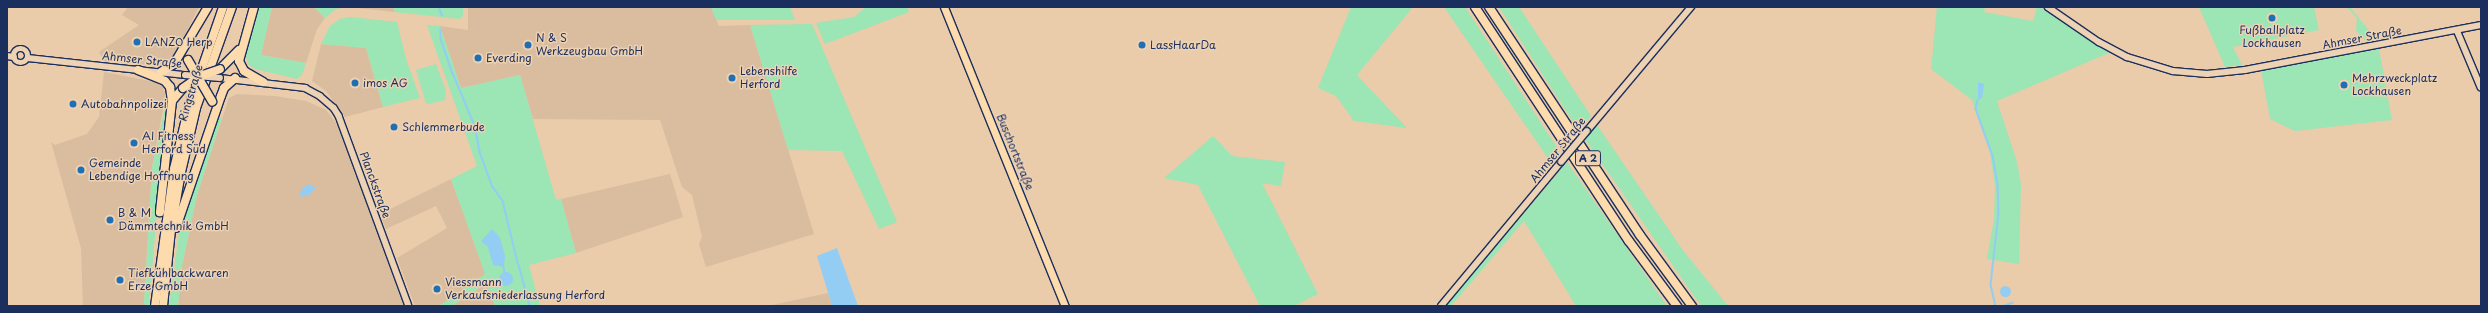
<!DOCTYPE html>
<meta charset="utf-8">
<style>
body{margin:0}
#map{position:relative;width:2488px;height:313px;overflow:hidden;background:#eacbaa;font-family:"Playpen Sans",sans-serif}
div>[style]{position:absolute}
.built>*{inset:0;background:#dabd9f}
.green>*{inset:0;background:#9ce5b4}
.water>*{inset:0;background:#93cdf3}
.round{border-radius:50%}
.stream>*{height:1.5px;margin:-0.75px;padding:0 0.75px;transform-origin:0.75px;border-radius:0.75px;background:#93cdf3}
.roads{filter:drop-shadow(1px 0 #1b2f5e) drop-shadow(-1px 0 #1b2f5e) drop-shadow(0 1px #1b2f5e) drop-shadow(0 -1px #1b2f5e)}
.minor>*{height:5.5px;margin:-2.75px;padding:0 2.75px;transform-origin:2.75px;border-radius:2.75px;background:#edd2b4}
.minor>.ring{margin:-2.75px;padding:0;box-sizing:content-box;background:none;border:5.5px solid #edd2b4;border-radius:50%}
.major>*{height:7px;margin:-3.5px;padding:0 3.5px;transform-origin:3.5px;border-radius:3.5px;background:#fedbac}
.highway>*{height:8px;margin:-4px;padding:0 4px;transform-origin:4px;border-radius:4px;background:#fedbac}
.bridges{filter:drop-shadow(1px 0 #1b2f5e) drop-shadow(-1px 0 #1b2f5e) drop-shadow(0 1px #1b2f5e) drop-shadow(0 -1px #1b2f5e)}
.minor-bridge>*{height:5.5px;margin:-2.75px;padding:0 2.75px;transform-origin:2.75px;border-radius:2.75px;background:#edd2b4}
.highway-bridge>*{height:8px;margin:-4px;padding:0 4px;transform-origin:4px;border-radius:4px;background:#fedbac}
.dots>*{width:11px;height:11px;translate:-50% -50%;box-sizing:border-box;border:2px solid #edd2b4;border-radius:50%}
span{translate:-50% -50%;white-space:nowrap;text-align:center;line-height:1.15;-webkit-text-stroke:3px #edd2b4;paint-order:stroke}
.shield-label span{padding:1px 3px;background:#edd2b4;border:1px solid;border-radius:3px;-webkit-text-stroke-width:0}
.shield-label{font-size:10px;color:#1b2f5e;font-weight:700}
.poi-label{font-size:11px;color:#1b2f5e}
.left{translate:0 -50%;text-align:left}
.street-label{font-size:11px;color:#1b2f5e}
.frame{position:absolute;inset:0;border:8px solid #1b2f5e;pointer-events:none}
</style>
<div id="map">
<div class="built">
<div style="clip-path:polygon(128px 7px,199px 7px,173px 58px,167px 63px,154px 65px,104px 61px,99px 52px,139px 25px,122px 15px)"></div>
<div style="clip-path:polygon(272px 7px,314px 7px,325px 18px,317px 29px,306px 63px,261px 55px)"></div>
<div style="clip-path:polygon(348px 7px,394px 7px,394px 12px)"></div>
<div style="clip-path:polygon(468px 7px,711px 7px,719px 26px,750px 25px,814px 234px,706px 267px,699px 244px,702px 237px,692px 195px,682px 187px,660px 120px,533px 119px,520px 75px,461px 88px,440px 26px,468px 30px)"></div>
<div style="clip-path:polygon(321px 44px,366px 48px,383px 107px,345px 117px,326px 91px,312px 81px)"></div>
<div style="clip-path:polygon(104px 72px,155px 82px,162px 86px,166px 94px,152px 167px,144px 303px,146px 306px,83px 306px,81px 248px,51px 142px,55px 145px,87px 134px,99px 117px)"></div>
<div style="clip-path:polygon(237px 94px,275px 96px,306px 101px,326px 110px,337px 124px,404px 306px,178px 306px,182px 266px,197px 195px,229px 98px)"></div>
<div style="clip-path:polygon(670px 174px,683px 217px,576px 253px,561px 199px)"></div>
<div style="clip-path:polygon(451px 179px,486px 275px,439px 306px,415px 306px,397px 258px,447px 228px,436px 206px,386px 229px,380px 214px)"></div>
<div style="clip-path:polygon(487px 283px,495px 306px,452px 306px)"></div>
<div style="clip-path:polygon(828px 293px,832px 306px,767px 306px)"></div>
</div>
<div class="green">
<div style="clip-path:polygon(259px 7px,272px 7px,261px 55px,306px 63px,302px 75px,297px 79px,255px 69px,249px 65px,245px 55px)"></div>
<div style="clip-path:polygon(314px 7px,348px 7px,336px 9px,325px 18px)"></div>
<div style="clip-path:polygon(394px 7px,463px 7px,463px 16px,460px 19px,394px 12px)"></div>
<div style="clip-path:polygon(711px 7px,790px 7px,795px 20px,716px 20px)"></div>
<div style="clip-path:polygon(866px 7px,907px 7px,909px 12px,825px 44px,816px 23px,854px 17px)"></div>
<div style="clip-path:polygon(1351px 7px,1413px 7px,1357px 75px,1407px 128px,1354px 121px,1336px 96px,1318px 88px)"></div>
<div style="clip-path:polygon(1444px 7px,1465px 7px,1560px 152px,1552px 164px)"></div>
<div style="clip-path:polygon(1499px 7px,1519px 7px,1591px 116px,1579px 131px)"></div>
<div style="clip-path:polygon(1937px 7px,1985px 7px,1984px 12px,2033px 21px,2037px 7px,2040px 7px,2111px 52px,1997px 101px,2017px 162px,2021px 185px,2019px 264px,1987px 259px,1994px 219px,1995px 187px,1990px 153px,1972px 100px,1931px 69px)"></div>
<div style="clip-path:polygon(2199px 7px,2314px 7px,2319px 30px,2233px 47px,2242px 65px,2225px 67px)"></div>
<div style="clip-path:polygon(2347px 7px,2350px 7px,2377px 40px,2366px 41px,2356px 31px,2357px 18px)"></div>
<div style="clip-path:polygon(350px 17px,397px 22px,406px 59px,420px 98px,383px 107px,366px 48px,321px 44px,330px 26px,340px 19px)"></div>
<div style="clip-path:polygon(812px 24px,897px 222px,879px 229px,842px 151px,788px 150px,750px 25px)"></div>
<div style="clip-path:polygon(427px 25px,440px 26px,461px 88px,520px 75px,556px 200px,561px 199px,576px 253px,529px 265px,540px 306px,495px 306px,486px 283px,452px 306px,439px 306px,485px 274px,451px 179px,477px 166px)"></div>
<div style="clip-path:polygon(2379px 49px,2392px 120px,2295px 131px,2270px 119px,2261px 70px)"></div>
<div style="clip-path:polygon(436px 64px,446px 91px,445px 100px,429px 104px,426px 103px,416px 70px)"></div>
<div style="clip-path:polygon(166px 103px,149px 306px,146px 306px,144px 303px,152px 167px)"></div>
<div style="clip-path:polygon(218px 117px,222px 118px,197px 195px,182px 266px,178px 306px,169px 306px,181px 219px)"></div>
<div style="clip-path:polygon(1597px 125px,1682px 249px,1728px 306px,1702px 306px,1694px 296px,1585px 139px)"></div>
<div style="clip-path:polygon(1213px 136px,1232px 156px,1285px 162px,1281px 186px,1262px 183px,1318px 294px,1294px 306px,1260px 306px,1198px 185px,1164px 178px)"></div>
<div style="clip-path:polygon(1567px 162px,1667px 306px,1576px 306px,1524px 221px,1451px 306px,1446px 306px)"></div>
</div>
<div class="water">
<div style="clip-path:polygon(1978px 82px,1984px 84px,1982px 98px,1978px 100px)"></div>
<div style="clip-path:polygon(308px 184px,316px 188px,309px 195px,300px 197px,301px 190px)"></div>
<div style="clip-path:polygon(492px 229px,500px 238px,505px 256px,504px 267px,493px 265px,488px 247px,481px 241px)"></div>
<div style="clip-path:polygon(837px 248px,858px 306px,832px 306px,817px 256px)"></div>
<div class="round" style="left:499px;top:272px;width:14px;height:14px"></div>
<div class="round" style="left:1999.5px;top:285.5px;width:11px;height:11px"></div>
</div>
<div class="stream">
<div style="left:439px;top:7px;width:9px;rotate:69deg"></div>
<div style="left:949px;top:9px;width:204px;rotate:67.8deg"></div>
<div style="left:441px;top:29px;width:10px;rotate:90deg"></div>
<div style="left:441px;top:39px;width:36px;rotate:71deg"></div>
<div style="left:453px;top:73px;width:57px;rotate:67.5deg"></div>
<div style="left:475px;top:126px;width:26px;rotate:79deg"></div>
<div style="left:480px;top:152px;width:37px;rotate:70deg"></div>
<div style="left:493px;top:187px;width:17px;rotate:54deg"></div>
<div style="left:503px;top:201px;width:64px;rotate:76.4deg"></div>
<div style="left:1978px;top:100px;width:9px;rotate:103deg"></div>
<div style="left:1976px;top:109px;width:50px;rotate:70.1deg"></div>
<div style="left:1993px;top:156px;width:29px;rotate:80deg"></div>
<div style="left:1998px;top:185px;width:28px;rotate:88deg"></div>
<div style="left:1999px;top:213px;width:72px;rotate:96.3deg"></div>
<div style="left:1991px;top:285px;width:22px;rotate:77deg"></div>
<div style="left:1027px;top:203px;width:68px;rotate:67.6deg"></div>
<div style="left:519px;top:265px;width:42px;rotate:75deg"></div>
<div style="left:504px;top:267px;width:6px;rotate:81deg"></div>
<div style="left:1055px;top:271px;width:20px;rotate:70deg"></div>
<div style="left:1063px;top:291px;width:16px;rotate:68deg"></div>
<div style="left:2004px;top:306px;width:9px;rotate:-21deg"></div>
</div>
<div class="roads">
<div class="minor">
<div style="left:2048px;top:7px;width:62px;rotate:34.5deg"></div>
<div style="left:2099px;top:42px;width:32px;rotate:28deg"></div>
<div style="left:2127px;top:57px;width:48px;rotate:16.9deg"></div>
<div style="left:2173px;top:71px;width:34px;rotate:5deg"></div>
<div style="left:2207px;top:74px;width:38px;rotate:-6deg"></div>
<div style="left:2245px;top:70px;width:240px;rotate:-10.8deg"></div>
<div style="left:2457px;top:30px;width:62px;rotate:67.2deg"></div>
<div class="ring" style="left:14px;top:49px;width:8.5px;height:8.5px"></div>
<div style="left:7px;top:56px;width:7px;rotate:8deg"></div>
<div style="left:28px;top:58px;width:158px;rotate:6.2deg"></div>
<div style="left:220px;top:78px;width:86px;rotate:6.7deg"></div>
<div style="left:305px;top:88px;width:17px;rotate:28deg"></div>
<div style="left:320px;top:96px;width:18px;rotate:41deg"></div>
<div style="left:334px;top:108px;width:9px;rotate:58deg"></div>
<div style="left:339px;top:116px;width:202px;rotate:69.8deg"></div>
<div style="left:1587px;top:131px;width:162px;rotate:-50deg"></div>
<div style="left:1441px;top:306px;width:187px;rotate:-50.2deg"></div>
</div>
<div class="major">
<div style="left:944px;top:7px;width:323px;rotate:68deg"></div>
</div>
<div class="highway">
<div style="left:254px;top:7px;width:56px;rotate:105.5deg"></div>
<div style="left:239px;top:61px;width:11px;rotate:63deg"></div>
<div style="left:244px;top:71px;width:22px;rotate:30deg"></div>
<div style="left:1475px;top:7px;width:280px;rotate:56.7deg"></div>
<div style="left:1629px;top:241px;width:81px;rotate:53.6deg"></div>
<div style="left:1489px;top:7px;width:273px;rotate:56.5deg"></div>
<div style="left:1640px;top:235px;width:88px;rotate:53.8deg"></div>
<div style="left:220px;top:69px;width:27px;rotate:-45deg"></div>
<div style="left:138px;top:70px;width:29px;rotate:22deg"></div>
<div style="left:165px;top:81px;width:8px;rotate:50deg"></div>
<div style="left:170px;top:87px;width:14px;rotate:82deg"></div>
<div style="left:172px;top:101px;width:112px;rotate:96.2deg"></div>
<div style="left:161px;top:72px;width:15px;rotate:-32deg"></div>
<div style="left:174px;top:64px;width:66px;rotate:-59.2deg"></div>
<div style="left:172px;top:101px;width:17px;rotate:-50deg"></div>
<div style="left:176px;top:228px;width:139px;rotate:-71.2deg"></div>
<div style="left:221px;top:96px;width:9px;rotate:-69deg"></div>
<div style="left:224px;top:88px;width:15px;rotate:-42deg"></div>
<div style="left:155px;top:306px;width:138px;rotate:-82.1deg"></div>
<div style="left:174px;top:169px;width:65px;rotate:-76.6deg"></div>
<div style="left:189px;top:106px;width:105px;rotate:-71deg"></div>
<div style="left:163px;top:306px;width:76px;rotate:-84deg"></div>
<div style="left:171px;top:230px;width:59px;rotate:-80.2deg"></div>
<div style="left:181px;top:172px;width:66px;rotate:-76.8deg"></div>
<div style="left:196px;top:108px;width:107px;rotate:-70.4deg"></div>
</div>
</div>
<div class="bridges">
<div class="minor-bridge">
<div style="left:185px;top:75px;width:35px;rotate:5deg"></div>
<div style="left:1561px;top:162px;width:40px;rotate:-50deg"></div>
</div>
<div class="highway-bridge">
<div style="left:188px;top:60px;width:48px;rotate:59.7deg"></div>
<div style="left:183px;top:88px;width:21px;rotate:-35deg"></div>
<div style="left:200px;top:76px;width:21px;rotate:-19deg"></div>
</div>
</div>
<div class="dots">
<div style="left:2272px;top:18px;background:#1f6fb2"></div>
<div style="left:137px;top:42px;background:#1f6fb2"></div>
<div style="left:528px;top:45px;background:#1f6fb2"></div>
<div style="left:1142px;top:45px;background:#1f6fb2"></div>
<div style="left:478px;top:58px;background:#1f6fb2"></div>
<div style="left:732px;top:78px;background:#1f6fb2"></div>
<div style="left:355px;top:83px;background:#1f6fb2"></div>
<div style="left:2344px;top:85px;background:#1f6fb2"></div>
<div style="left:73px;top:104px;background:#1f6fb2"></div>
<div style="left:394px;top:127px;background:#1f6fb2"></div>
<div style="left:134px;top:143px;background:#1f6fb2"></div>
<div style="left:81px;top:170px;background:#1f6fb2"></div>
<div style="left:110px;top:220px;background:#1f6fb2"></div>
<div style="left:120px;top:280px;background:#1f6fb2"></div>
<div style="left:437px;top:289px;background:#1f6fb2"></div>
</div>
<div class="shield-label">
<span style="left:1588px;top:158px">A 2</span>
</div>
<div class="poi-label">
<span style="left:2272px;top:37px">Fußballplatz<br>Lockhausen</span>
<span class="left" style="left:536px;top:45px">N &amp; S<br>Werkzeugbau GmbH</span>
<span class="left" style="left:145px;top:42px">LANZO Herp</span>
<span class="left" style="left:1150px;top:45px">LassHaarDa</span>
<span class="left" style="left:486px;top:58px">Everding</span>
<span class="left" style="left:740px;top:78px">Lebenshilfe<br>Herford</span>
<span class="left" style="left:2352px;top:85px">Mehrzweckplatz<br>Lockhausen</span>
<span class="left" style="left:363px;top:83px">imos AG</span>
<span class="left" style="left:81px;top:104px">Autobahnpolizei</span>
<span class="left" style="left:402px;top:127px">Schlemmerbude</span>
<span class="left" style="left:142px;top:143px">AI Fitness<br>Herford Süd</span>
<span class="left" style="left:89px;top:170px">Gemeinde<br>Lebendige Hoffnung</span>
<span class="left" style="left:118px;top:220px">B &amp; M<br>Dämmtechnik GmbH</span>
<span class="left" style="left:128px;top:280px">Tiefkühlbackwaren<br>Erze GmbH</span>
<span class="left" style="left:445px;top:289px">Viessmann<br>Verkaufsniederlassung Herford</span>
</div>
<div class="street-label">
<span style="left:2362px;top:38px;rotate:-11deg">Ahmser Straße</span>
<span style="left:142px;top:60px;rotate:6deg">Ahmser Straße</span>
<span style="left:191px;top:93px;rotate:-73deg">Ringstraße</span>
<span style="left:1558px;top:150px;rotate:-51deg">Ahmser Straße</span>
<span style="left:1015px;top:152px;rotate:68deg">Buschortstraße</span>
<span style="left:375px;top:185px;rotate:70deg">Planckstraße</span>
</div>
<div class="frame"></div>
</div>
